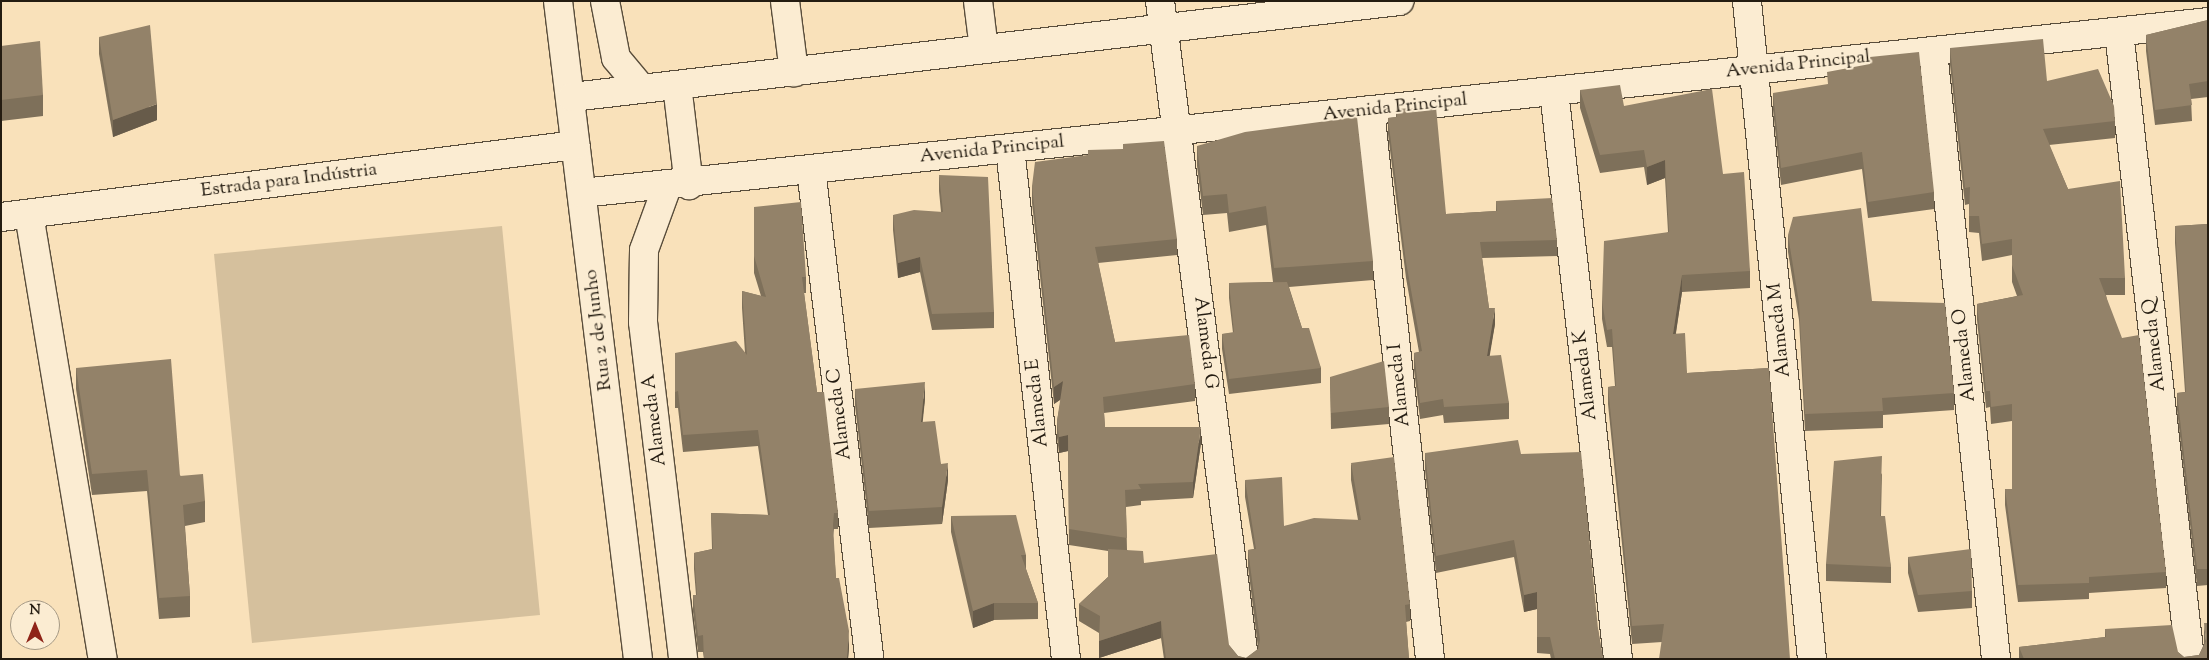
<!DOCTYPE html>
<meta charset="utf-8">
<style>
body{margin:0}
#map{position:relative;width:2209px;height:660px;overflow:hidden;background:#f9e1ba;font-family:"Sorts Mill Goudy",serif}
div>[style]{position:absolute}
.green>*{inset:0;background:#d5c09d}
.roads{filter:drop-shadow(1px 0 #594d3b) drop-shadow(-1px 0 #594d3b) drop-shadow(0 1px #594d3b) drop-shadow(0 -1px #594d3b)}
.minor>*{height:28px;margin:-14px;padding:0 14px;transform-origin:14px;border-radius:14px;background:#fbecd2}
.wall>*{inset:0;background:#7e705a}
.shaded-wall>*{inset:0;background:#675b4a}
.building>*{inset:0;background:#938269}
span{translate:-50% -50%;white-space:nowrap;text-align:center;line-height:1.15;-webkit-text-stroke:4px #fbecd2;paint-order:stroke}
.street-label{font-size:19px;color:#241c11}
.frame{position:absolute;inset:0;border:2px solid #241c11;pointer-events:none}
.north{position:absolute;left:10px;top:600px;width:50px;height:50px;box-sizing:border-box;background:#fbecd2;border:1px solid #a59985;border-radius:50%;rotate:0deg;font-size:14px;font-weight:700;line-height:20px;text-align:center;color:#241c11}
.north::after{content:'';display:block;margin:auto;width:18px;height:22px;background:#8f2418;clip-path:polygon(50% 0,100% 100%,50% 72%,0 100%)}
</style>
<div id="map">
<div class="green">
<div style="clip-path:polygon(502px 226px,540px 615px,252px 643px,214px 254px)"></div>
</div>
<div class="roads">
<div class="minor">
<div style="left:558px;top:1px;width:663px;rotate:83.07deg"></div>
<div style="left:605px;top:1px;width:58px;rotate:79.1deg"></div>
<div style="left:616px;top:58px;width:40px;rotate:50deg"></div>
<div style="left:785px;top:1px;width:72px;rotate:82.8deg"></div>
<div style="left:978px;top:1px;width:48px;rotate:82.9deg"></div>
<div style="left:1160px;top:1px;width:663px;rotate:82.72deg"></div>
<div style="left:1747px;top:1px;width:661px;rotate:84.36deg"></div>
<div style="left:2119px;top:32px;width:631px;rotate:83.54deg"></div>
<div style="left:1933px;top:51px;width:611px;rotate:84.08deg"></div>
<div style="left:677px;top:85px;width:101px;rotate:83.2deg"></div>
<div style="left:1554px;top:91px;width:572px;rotate:83.57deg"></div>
<div style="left:572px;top:97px;width:833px;rotate:-6.62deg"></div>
<div style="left:1370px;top:110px;width:552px;rotate:83.76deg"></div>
<div style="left:1010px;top:148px;width:514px;rotate:83.75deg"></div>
<div style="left:811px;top:169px;width:493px;rotate:83.2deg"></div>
<div style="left:668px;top:184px;width:70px;rotate:110deg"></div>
<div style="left:644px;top:250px;width:72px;rotate:90.8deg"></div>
<div style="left:643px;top:322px;width:339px;rotate:83.2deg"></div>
<div style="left:582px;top:193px;width:1635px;rotate:-6deg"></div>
<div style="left:29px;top:214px;width:451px;rotate:80.6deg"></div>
<div style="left:1px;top:217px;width:579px;rotate:-7.14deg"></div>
</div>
</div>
<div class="wall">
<div style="clip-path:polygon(2208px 20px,2208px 97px,2191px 99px,2192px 121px,2155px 125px,2146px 51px,2146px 35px)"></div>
<div style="clip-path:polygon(99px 37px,157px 120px,113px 137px,99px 54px)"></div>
<div style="clip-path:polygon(1px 46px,43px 95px,43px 116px,1px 121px)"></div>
<div style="clip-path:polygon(1950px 48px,2047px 81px,2115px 121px,2115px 138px,2049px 145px,2068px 189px,2125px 278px,2125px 295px,2106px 295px,2166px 572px,2166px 588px,2089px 593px,2089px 599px,2018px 602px,2005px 505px,2005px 489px,2012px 489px,2012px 421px,1991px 424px,1990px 407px,1986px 408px,1977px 320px,1977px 304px,2017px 296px,2012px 282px,2012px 255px,1982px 261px,1979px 233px,1969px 232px,1969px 204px,1965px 205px,1950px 65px)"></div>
<div style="clip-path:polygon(1580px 90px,1624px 106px,1723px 174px,1750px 271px,1750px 288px,1682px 292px,1676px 333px,1687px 373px,1769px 368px,1662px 642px,1632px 644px,1608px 404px,1608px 387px,1615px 386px,1612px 347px,1607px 347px,1602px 319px,1602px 302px,1668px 232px,1665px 178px,1647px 185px,1644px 167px,1600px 173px,1580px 108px)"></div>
<div style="clip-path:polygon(1773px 93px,1934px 192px,1934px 209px,1868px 218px,1862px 169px,1781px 185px,1773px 110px)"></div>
<div style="clip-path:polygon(1396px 109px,1446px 214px,1496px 211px,1496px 201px,1557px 240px,1557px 256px,1482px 258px,1489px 308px,1495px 324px,1489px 356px,1509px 403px,1509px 419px,1444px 423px,1443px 415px,1420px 419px,1414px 370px,1414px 353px,1419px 352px,1406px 278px,1388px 134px,1388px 118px,1396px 117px)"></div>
<div style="clip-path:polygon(1197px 146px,1373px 261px,1373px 280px,1289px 287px,1302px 328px,1321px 368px,1321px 383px,1229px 394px,1222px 349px,1222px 334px,1233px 333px,1229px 298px,1229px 283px,1273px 282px,1266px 225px,1229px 232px,1227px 213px,1203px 215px,1197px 166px)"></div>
<div style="clip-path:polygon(1088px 155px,1177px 239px,1177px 255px,1098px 263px,1115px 342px,1195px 384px,1195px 401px,1104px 413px,1105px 427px,1201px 443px,1193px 498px,1141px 501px,1141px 505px,1126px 507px,1127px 550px,1144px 563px,1229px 645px,1238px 656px,1246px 658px,1258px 649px,1258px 648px,1248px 567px,1248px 550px,1254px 549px,1245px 497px,1245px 480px,1284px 526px,1358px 520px,1351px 480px,1351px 463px,1410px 604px,1410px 621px,1406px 622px,1409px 659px,1164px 659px,1161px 638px,1099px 658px,1099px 633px,1079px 621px,1079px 604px,1108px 577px,1108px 551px,1069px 545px,1068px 451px,1059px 453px,1057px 438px,1057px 421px,1061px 399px,1054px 404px,1032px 203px,1032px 186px)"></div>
<div style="clip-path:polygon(939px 175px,994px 312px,994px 328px,932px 330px,920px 272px,898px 278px,893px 230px,893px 215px,941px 212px,939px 191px)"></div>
<div style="clip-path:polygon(754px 207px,806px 277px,806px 293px,804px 293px,817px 392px,838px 513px,838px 529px,834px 529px,833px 536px,836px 578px,849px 648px,848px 659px,704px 659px,703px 652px,698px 652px,693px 612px,693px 595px,696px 595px,694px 569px,694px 553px,712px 549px,711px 513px,768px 515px,758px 446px,683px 452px,678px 408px,675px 408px,675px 353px,745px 353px,742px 308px,742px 291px,761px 296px,754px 273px)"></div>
<div style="clip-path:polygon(2208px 224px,2208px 585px,2197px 586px,2177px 410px,2177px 393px,2185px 392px,2175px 243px,2175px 226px)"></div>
<div style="clip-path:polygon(1788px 235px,1872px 301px,1954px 393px,1954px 410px,1883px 415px,1883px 428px,1805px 431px,1799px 320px,1788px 252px)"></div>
<div style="clip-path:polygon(76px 368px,205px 501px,205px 522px,185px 526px,190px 596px,190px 617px,159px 619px,147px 491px,92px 495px,76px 389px)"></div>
<div style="clip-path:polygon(1330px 377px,1389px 407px,1389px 424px,1331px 429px)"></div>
<div style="clip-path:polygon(855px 389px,925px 399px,922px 422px,948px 480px,942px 524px,869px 528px,855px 405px)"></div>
<div style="clip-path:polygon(1425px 453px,1521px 454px,1598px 629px,1603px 659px,1551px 659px,1550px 654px,1537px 653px,1537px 609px,1524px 612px,1514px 557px,1436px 573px,1425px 470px)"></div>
<div style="clip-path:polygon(1882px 473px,1881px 516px,1891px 567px,1891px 583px,1826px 581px,1826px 564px)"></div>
<div style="clip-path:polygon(951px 516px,1026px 555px,1026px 569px,1038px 603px,1038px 619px,994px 620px,973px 628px,951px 532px)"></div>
<div style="clip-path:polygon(1908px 557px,1972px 591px,1972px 608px,1918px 612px,1908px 573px)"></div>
<div style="clip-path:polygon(2204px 623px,2208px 659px,2019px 659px,2019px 647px,2105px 637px,2105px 629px,2178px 652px,2184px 657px,2199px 655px,2204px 644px)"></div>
</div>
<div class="shaded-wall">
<div style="clip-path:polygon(157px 104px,157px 120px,113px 137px,113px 120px)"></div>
<div style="clip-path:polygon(1665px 160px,1665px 178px,1647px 185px,1647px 167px)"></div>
<div style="clip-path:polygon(920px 257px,920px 272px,898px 278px,898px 263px)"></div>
<div style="clip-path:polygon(1682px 275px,1682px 292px,1673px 351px,1673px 334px)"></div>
<div style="clip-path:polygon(1495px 308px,1495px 324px,1487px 372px,1487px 356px)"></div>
<div style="clip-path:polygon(1063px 381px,1063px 398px,1054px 404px,1054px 387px)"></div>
<div style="clip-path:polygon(925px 382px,925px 399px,921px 439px,921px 422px)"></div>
<div style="clip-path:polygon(1201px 427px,1201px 443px,1193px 498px,1193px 482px)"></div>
<div style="clip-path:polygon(1068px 435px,1068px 451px,1059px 453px,1059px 437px)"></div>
<div style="clip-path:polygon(948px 463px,948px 480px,942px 524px,942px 507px)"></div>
<div style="clip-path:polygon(1537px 592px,1537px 609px,1524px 612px,1524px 595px)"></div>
<div style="clip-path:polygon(994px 603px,994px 620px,973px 628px,973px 611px)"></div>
<div style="clip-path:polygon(1161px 621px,1161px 638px,1099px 658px,1099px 641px)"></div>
<div style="clip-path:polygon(849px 631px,849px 648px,848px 659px,847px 659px)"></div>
</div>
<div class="building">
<div style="clip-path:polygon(2208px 20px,2208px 81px,2189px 84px,2192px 105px,2155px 110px,2146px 35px)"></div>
<div style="clip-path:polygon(150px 25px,157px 104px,113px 120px,99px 37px)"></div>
<div style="clip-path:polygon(2043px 39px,2047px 81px,2098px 69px,2114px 106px,2115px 121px,2043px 129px,2068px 189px,2120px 181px,2125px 278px,2099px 278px,2122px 338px,2139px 335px,2166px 572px,2089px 577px,2089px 583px,2018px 585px,2005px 489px,2012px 489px,2012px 404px,1991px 407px,1990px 391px,1986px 391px,1977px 304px,2023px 295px,2012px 265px,2012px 239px,1982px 244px,1979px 216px,1969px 216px,1970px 187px,1965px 188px,1950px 48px)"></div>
<div style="clip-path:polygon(40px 41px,43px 95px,1px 100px,1px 46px)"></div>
<div style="clip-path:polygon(1919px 52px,1934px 192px,1868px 202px,1862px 152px,1781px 168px,1773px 93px,1828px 84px,1827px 72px,1870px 64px,1870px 57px)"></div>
<div style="clip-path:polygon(1620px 85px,1624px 106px,1712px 89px,1723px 174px,1744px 172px,1750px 271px,1682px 275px,1673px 334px,1685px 333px,1687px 373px,1769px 368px,1790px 659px,1659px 659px,1664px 624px,1632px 626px,1608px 387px,1616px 386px,1612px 329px,1607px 330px,1602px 302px,1604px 241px,1669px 232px,1665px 160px,1647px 167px,1644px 150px,1600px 155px,1580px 90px)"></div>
<div style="clip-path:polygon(1436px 107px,1446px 214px,1497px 211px,1496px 201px,1552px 198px,1557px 240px,1480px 242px,1489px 308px,1495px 308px,1487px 356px,1501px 355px,1509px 403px,1444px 407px,1443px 399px,1420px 403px,1414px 353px,1422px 351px,1406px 262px,1388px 118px,1397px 117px,1396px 109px)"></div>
<div style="clip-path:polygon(1357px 117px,1373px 261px,1274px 268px,1266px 206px,1229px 213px,1227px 194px,1203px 196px,1197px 146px,1245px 132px)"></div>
<div style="clip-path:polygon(1164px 141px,1177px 239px,1095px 247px,1115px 342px,1189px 335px,1195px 384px,1103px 397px,1105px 427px,1201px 427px,1193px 482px,1138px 484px,1141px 489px,1125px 490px,1127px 538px,1069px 529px,1068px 435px,1059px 437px,1057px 421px,1063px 381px,1054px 387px,1032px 186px,1035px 162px,1088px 155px,1088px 150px,1123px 149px,1123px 144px)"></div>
<div style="clip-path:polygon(939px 175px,988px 177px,994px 312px,932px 314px,920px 257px,898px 263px,893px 215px,914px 210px,943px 212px)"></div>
<div style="clip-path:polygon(801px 202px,806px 277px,802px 277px,817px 392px,824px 392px,838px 513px,834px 513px,833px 525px,836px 578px,839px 578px,849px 631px,847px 659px,704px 659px,703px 635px,698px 636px,693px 595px,697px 595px,694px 553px,713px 549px,711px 513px,770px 515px,758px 430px,683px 435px,678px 391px,675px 392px,675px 353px,736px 341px,747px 355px,742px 291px,766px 297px,754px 256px,754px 207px)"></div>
<div style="clip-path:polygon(1861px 208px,1872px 301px,1945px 303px,1954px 393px,1882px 398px,1883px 411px,1805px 414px,1799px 303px,1788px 235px,1793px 217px)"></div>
<div style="clip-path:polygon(2208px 224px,2208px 569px,2197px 569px,2177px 393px,2186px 392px,2175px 226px)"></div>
<div style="clip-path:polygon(1287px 282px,1302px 328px,1309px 328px,1321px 368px,1229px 379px,1222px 334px,1234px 332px,1229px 283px)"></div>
<div style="clip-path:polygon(171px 359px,180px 476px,203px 474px,205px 501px,183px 505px,190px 596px,159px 598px,147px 470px,92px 474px,76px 368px)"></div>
<div style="clip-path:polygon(1384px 361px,1389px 407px,1331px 413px,1330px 377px)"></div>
<div style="clip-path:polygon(925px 382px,921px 422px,935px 421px,941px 464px,948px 463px,942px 507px,869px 511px,855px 389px)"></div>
<div style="clip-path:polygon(1518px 440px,1521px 454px,1581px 452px,1598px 629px,1603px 659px,1555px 659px,1550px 637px,1537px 637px,1537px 592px,1524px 595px,1514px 540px,1436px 556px,1425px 453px)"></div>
<div style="clip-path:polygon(1882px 456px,1880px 516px,1885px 516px,1891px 567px,1826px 564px,1834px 461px)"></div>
<div style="clip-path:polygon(1394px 457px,1410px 604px,1405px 605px,1409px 659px,1166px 659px,1161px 621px,1099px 641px,1100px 616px,1079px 604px,1108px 577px,1108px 549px,1143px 551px,1144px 563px,1217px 554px,1229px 645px,1238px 656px,1246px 658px,1258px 649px,1260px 640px,1248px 550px,1256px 549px,1245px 480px,1282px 477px,1284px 526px,1314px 518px,1361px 520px,1351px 463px)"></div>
<div style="clip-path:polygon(1016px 515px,1026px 555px,1021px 555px,1038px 603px,994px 603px,973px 611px,951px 516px)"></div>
<div style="clip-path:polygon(1971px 549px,1972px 591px,1918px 595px,1908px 557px)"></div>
<div style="clip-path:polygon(2204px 623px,2208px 623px,2208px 659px,2024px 659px,2019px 647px,2106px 637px,2105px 629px,2172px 625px,2178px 652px,2184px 657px,2199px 655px,2206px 641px)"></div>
</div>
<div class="street-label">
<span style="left:1798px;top:65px;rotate:-6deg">Avenida Principal</span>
<span style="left:1395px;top:108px;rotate:-6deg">Avenida Principal</span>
<span style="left:992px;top:150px;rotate:-6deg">Avenida Principal</span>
<span style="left:289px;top:181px;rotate:-7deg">Estrada para Indústria</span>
<span style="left:599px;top:330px;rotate:-97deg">Rua 2 de Junho</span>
<span style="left:1780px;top:330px;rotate:-96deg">Alameda M</span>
<span style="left:1205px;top:343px;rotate:83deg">Alameda G</span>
<span style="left:2155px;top:345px;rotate:-96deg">Alameda Q</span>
<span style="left:1965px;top:355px;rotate:-96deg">Alameda O</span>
<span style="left:1586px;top:375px;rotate:-97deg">Alameda K</span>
<span style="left:1400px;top:385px;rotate:-96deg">Alameda I</span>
<span style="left:1038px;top:403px;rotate:-96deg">Alameda E</span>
<span style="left:840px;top:414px;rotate:-97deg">Alameda C</span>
<span style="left:655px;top:420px;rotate:-97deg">Alameda A</span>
</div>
<div class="frame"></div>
<div class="north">N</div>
</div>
